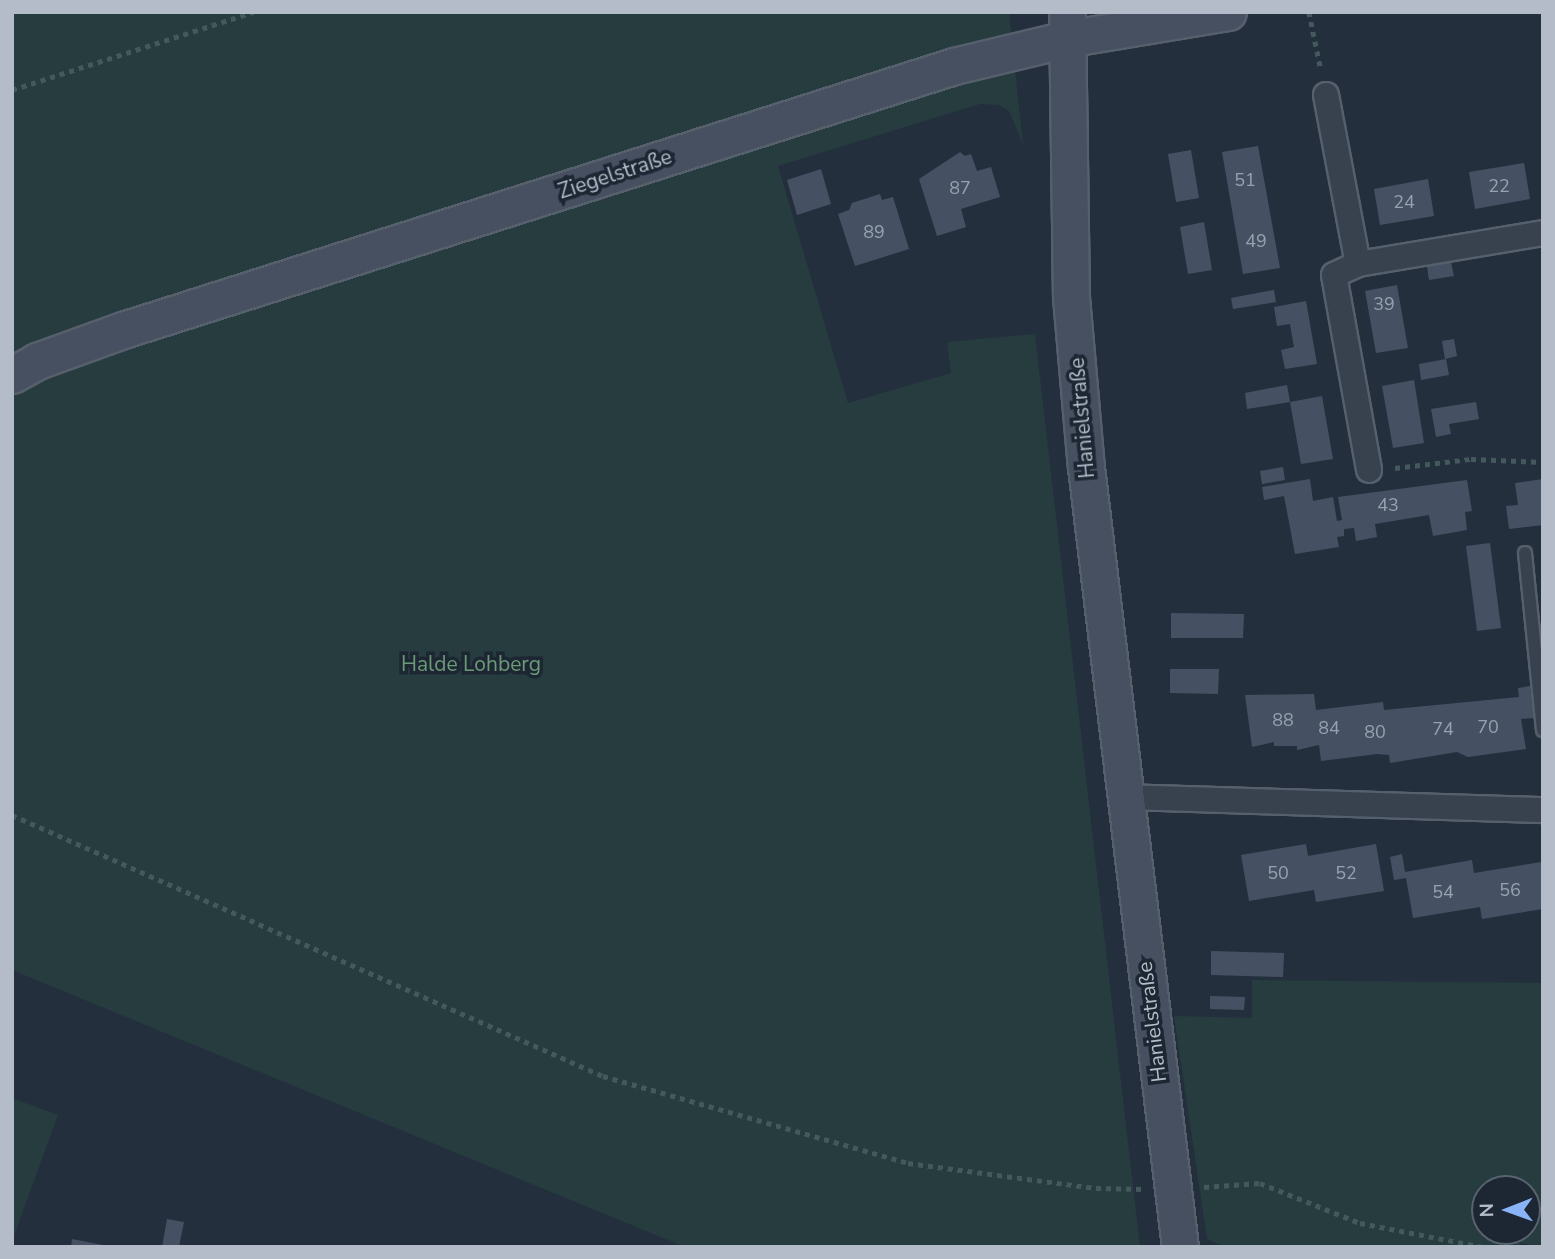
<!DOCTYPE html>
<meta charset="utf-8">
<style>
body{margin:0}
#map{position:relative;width:1555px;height:1259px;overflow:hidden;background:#242f3e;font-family:"Nunito Sans",sans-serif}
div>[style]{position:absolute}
.green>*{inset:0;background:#263c3f}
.building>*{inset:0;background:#455162}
.path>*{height:4.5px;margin-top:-2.25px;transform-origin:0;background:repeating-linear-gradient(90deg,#44595c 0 5px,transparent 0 10px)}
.roads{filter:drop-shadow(2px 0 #565f6c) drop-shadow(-2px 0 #565f6c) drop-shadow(0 2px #565f6c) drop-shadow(0 -2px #565f6c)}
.lane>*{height:12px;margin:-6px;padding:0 6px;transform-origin:6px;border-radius:6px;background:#38414e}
.street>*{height:24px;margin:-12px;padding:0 12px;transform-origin:12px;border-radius:12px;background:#38414e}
.secondary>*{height:35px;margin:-17.5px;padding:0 17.5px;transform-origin:17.5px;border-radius:17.5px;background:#465061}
span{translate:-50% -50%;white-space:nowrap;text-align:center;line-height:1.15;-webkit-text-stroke:7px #1d2633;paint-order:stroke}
.number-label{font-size:18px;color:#98a1af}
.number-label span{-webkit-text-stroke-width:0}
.street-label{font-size:21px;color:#b4bcc9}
.park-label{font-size:21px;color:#6b9a76}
.frame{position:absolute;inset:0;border:14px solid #b4bcc9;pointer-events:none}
.north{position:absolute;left:1471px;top:1175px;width:70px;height:70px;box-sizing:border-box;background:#1d2633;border:2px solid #59626f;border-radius:50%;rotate:269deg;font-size:19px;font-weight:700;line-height:28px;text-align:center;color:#b4bcc9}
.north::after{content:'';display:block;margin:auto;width:24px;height:32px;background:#8ab4f8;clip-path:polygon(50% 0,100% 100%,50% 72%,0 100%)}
</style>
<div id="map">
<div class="green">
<div style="clip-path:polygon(12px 12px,1009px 12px,1023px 145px,1009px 111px,999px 105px,980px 104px,778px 166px,848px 403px,951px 373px,947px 342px,1035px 334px,1140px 1247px,685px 1247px,12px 970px)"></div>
<div style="clip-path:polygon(evenodd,1252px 980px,1543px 983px,1543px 1247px,1520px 1243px,1520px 1247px,1226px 1247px,1207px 1239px,1174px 1016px,1252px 1018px,1252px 980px,1527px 1189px,1527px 1231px,1485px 1231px,1485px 1189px,1527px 1189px)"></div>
<div style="clip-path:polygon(12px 1098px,58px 1115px,12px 1241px)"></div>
</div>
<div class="building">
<div style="clip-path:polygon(1258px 146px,1280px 268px,1243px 274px,1222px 152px)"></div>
<div style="clip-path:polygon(1191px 150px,1199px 198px,1176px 202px,1168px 154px)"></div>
<div style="clip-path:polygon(960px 152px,965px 156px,971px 154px,977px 171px,991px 167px,1000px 197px,961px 209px,966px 227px,937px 236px,919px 179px)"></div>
<div style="clip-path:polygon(1524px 163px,1530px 199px,1475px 209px,1469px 172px)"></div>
<div style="clip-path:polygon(821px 169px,831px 204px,797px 215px,787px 180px)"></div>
<div style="clip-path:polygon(1428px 179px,1434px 216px,1380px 225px,1374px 189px)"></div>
<div style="clip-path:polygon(880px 194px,882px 200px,893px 197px,909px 249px,855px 266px,838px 214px,849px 210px,852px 203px)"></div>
<div style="clip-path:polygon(1204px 222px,1212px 270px,1188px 274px,1180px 227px)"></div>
<div style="clip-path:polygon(1451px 262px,1454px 276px,1429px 280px,1427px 266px)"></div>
<div style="clip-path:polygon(1397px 285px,1408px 348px,1376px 353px,1365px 291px)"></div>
<div style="clip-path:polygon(1274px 290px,1276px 302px,1233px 309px,1231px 298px)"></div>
<div style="clip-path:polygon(1306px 301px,1317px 364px,1285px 369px,1281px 350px,1294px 347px,1292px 336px,1290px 324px,1277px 326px,1274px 307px)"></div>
<div style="clip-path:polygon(1454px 339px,1457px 356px,1445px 359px,1442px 341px)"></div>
<div style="clip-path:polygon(1446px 359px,1449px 375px,1421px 380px,1419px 364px)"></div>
<div style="clip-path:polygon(1414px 380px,1424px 443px,1393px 448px,1382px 386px)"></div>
<div style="clip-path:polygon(1287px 385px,1290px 402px,1247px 409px,1245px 393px)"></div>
<div style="clip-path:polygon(1322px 396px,1333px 459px,1301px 464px,1290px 402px)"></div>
<div style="clip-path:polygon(1476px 402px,1479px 419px,1449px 424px,1451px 434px,1436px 437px,1431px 409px)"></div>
<div style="clip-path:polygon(1283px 467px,1285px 480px,1262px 484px,1260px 471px)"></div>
<div style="clip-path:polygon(1310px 479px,1313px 501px,1333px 497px,1337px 521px,1342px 520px,1338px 497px,1467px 480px,1472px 511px,1465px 512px,1467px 530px,1433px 536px,1429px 515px,1375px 524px,1377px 537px,1356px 541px,1354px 528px,1344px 529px,1344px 536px,1337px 537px,1339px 547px,1295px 554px,1284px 496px,1264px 500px,1262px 487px)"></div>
<div style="clip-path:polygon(1543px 479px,1543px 525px,1509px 529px,1506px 506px,1518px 505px,1515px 483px)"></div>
<div style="clip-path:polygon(1490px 543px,1501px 628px,1477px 631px,1466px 546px)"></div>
<div style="clip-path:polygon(1171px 613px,1244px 614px,1243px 638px,1171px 638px)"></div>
<div style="clip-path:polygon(1170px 669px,1219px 669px,1218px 694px,1170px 693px)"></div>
<div style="clip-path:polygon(1530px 686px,1534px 718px,1521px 719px,1526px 749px,1468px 757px,1457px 752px,1390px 763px,1389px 755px,1377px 754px,1321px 761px,1319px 745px,1297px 750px,1297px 746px,1274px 746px,1274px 742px,1252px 747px,1245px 695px,1314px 694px,1316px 710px,1383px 702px,1384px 710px,1519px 697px,1518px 688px)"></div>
<div style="clip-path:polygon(1306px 844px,1308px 856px,1376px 844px,1384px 891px,1316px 902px,1314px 890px,1249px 901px,1241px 855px)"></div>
<div style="clip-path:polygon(1402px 854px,1405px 872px,1472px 860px,1474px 873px,1541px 862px,1543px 909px,1482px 919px,1480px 907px,1413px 918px,1406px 878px,1394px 880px,1390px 857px)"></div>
<div style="clip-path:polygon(1211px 951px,1284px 953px,1283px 977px,1211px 975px)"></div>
<div style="clip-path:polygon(1210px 996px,1245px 997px,1244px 1010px,1210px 1009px)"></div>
<div style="clip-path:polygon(167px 1219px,184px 1222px,179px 1247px,162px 1247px)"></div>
<div style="clip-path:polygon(72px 1239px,103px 1245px,103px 1247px,71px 1247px)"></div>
</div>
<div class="path">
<div style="left:1309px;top:12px;width:59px;rotate:78.3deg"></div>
<div style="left:12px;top:90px;width:254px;rotate:-17.9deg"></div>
<div style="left:1395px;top:468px;width:77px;rotate:-6.8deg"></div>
<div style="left:1471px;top:459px;width:72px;rotate:2.4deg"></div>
<div style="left:12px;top:815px;width:646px;rotate:23.83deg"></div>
<div style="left:603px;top:1076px;width:317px;rotate:15.9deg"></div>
<div style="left:908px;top:1163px;width:190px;rotate:7.6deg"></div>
<div style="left:1096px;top:1188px;width:47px;rotate:1.2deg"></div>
<div style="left:1204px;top:1187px;width:56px;rotate:-4.1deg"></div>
<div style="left:1260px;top:1183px;width:108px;rotate:21.8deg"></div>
<div style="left:1360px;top:1223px;width:125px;rotate:11deg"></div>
</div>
<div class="roads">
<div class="lane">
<div style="left:1525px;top:553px;width:178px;rotate:84.2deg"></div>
</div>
<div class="street">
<div style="left:1326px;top:95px;width:172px;rotate:79.3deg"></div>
<div style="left:1358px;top:264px;width:26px;rotate:155deg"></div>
<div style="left:1334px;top:275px;width:198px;rotate:79.8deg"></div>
<div style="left:1358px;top:264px;width:188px;rotate:-9.5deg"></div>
<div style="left:1125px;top:797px;width:418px;rotate:1.8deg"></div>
</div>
<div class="secondary">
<div style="left:1067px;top:12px;width:285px;rotate:89.2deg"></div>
<div style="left:1071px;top:297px;width:171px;rotate:85deg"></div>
<div style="left:1086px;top:467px;width:786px;rotate:83.13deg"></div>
<div style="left:12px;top:375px;width:29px;rotate:-29deg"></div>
<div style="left:37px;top:361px;width:95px;rotate:-19.8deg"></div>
<div style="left:126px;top:329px;width:869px;rotate:-17.62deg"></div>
<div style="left:954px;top:66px;width:120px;rotate:-13.5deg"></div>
<div style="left:1071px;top:38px;width:159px;rotate:-9.4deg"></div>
</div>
</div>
<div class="number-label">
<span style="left:1245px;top:180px">51</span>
<span style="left:1499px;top:186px">22</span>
<span style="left:960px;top:188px">87</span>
<span style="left:1404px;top:202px">24</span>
<span style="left:874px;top:232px">89</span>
<span style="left:1256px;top:241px">49</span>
<span style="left:1384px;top:304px">39</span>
<span style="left:1388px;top:505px">43</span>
<span style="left:1283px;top:720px">88</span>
<span style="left:1488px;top:727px">70</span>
<span style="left:1329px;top:728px">84</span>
<span style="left:1443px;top:729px">74</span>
<span style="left:1375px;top:732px">80</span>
<span style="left:1278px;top:873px">50</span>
<span style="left:1346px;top:873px">52</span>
<span style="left:1510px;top:890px">56</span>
<span style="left:1443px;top:892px">54</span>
</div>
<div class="street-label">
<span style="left:615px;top:174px;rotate:-18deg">Ziegelstraße</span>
<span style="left:1082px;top:418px;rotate:-95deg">Hanielstraße</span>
<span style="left:1152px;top:1022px;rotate:-97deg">Hanielstraße</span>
</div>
<div class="park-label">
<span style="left:471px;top:664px">Halde Lohberg</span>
</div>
<div class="frame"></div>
<div class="north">N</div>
</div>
